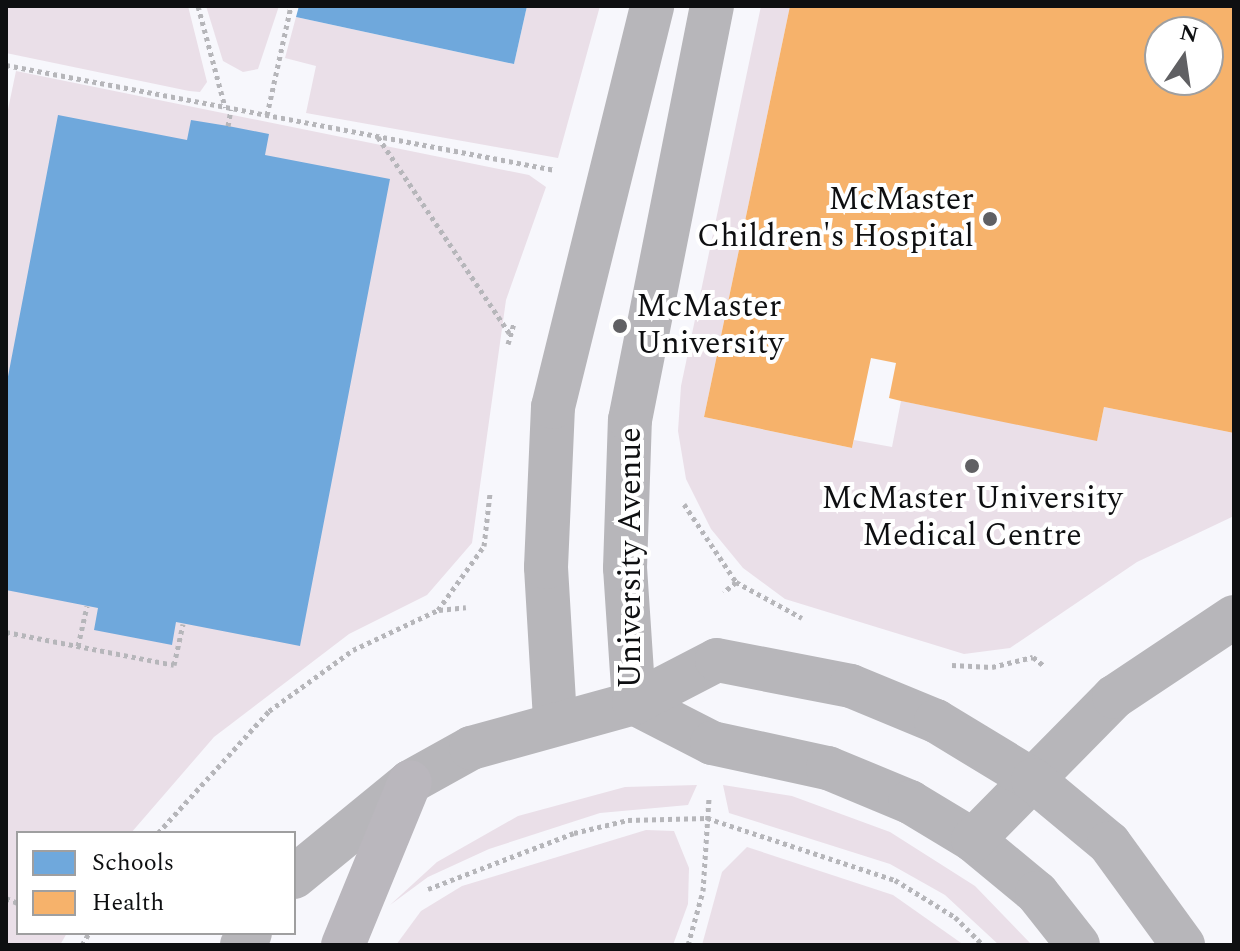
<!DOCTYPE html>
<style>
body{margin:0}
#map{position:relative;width:1240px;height:951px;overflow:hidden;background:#f7f7fc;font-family:Spectral,serif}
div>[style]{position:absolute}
.green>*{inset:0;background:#eadfe8}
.schools>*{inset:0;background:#6fa8dc}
.health>*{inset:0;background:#f6b26b}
.path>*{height:5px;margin-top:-2.5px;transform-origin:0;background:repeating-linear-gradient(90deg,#b6b6ba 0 4px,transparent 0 8px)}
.minor>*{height:44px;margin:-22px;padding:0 22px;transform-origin:22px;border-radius:22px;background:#b7b6ba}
.major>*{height:44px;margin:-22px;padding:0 22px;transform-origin:22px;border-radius:22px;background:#bab7bd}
.dots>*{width:22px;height:22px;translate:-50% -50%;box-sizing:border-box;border:4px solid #fff;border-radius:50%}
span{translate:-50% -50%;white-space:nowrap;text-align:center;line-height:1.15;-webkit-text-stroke:8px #fff;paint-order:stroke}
.poi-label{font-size:32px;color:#0e0f11}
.right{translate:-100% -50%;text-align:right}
.left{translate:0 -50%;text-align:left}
.street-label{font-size:32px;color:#0e0f11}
.frame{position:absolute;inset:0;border:8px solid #0e0f11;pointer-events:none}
.legend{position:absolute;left:16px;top:831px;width:280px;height:104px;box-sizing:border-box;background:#fff;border:2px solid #9f9fa0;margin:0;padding:10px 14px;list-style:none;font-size:24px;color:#0e0f11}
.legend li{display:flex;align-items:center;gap:16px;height:40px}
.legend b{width:40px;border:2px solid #9f9fa0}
.north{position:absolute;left:1144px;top:16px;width:80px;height:80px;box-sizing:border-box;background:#fff;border:2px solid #9f9fa0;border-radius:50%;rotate:13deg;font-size:22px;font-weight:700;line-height:32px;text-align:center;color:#0e0f11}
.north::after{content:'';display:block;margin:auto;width:28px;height:36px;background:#606063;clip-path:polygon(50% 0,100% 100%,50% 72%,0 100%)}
</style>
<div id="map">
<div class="green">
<div style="clip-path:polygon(6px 6px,188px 6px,207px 82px,200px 92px,189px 91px,6px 53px)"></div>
<div style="clip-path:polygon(206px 6px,279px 6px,258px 69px,243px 72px,223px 61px)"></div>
<div style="clip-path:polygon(527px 6px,600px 6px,558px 158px,306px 113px,316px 66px,285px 58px,296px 17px,514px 64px)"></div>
<div style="clip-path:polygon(761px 6px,790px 6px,704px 417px,852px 448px,854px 440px,892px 447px,901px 401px,1097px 440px,1104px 407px,1234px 433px,1234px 516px,1137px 562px,1010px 648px,964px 654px,785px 599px,743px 568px,711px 529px,686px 479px,678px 431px,681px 386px)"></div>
<div style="clip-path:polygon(16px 71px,529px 175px,546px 187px,506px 300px,472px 543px,427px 595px,349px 634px,214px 737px,131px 833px,18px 833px,18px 933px,67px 933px,60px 945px,6px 945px,6px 119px)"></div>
<div style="clip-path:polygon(697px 785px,688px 805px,600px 813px,489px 849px,428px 877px,390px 905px,437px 862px,518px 816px,625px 787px)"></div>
<div style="clip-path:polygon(723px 785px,792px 796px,890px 832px,975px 886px,1032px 945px,999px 945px,945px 895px,890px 864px,729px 813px)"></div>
<div style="clip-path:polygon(646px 830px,674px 831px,689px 868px,688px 904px,673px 945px,396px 945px,421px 911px,462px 886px)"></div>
<div style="clip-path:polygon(747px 847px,893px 895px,964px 945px,702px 945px,722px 872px)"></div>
</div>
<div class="schools">
<div style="clip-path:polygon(299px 6px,527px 6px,514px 64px,296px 17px)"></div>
<div style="clip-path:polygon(58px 115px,187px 140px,191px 120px,228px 126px,269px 134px,265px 155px,390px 179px,300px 646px,176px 622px,172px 645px,94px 630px,98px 608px,6px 590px,6px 387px)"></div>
</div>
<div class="health">
<div style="clip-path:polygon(evenodd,790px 6px,1234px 6px,1234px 433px,1104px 407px,1097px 441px,901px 401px,889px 398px,896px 363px,871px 358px,852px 448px,704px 417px,790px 6px,1160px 32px,1208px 32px,1208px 80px,1160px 80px,1160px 32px)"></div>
</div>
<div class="path">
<div style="left:198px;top:6px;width:105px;rotate:75deg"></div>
<div style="left:6px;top:65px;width:559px;rotate:10.83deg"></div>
<div style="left:267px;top:115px;width:112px;rotate:-77.6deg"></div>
<div style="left:228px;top:126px;width:17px;rotate:-80deg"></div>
<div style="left:378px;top:137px;width:236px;rotate:56.2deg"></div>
<div style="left:508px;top:344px;width:22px;rotate:-74deg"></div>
<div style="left:684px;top:504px;width:94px;rotate:56.3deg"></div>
<div style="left:736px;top:582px;width:16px;rotate:140deg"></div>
<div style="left:736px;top:582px;width:75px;rotate:28.6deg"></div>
<div style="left:439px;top:610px;width:27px;rotate:-6deg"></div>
<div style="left:6px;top:632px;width:171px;rotate:11.1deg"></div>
<div style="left:174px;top:665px;width:42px;rotate:-77.6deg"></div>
<div style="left:78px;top:646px;width:41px;rotate:-77.3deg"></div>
<div style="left:952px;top:665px;width:40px;rotate:2.9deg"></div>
<div style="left:992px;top:667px;width:42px;rotate:-13.7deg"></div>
<div style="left:1033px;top:657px;width:14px;rotate:39deg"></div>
<div style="left:158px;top:833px;width:165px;rotate:-47.7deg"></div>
<div style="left:269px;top:711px;width:104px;rotate:-36deg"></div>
<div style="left:353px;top:650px;width:94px;rotate:-25.2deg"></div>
<div style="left:438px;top:610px;width:79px;rotate:-54.3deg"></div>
<div style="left:484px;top:546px;width:53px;rotate:-83.5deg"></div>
<div style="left:428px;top:889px;width:156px;rotate:-21deg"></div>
<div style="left:574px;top:833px;width:56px;rotate:-13.5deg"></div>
<div style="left:628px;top:820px;width:79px;rotate:-1.5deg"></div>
<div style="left:707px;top:818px;width:198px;rotate:18.3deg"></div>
<div style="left:895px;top:880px;width:70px;rotate:31.7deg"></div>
<div style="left:955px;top:917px;width:40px;rotate:45deg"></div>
<div style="left:6px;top:898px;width:13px;rotate:23deg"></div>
<div style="left:82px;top:945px;width:14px;rotate:-60deg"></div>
<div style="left:688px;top:945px;width:56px;rotate:-74.5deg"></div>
<div style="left:703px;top:891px;width:94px;rotate:-86.3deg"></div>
</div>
<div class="minor">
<div style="left:634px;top:703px;width:135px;rotate:-93.8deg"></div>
<div style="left:625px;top:568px;width:148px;rotate:-88.1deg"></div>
<div style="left:630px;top:420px;width:422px;rotate:-78.8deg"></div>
<div style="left:634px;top:703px;width:88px;rotate:27.1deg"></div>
<div style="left:712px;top:743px;width:119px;rotate:12.2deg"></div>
<div style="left:828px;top:768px;width:89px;rotate:22.5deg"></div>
<div style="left:910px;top:802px;width:74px;rotate:31.1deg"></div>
<div style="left:973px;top:840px;width:83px;rotate:39.6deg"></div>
<div style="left:1037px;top:893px;width:66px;rotate:51.7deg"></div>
<div style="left:555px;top:719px;width:152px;rotate:-93.4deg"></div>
<div style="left:546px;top:567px;width:160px;rotate:-87.5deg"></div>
<div style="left:553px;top:407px;width:413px;rotate:-76.1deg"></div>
<div style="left:973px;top:840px;width:201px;rotate:-45.4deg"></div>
<div style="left:1114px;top:697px;width:144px;rotate:-33.7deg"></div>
<div style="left:294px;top:877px;width:150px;rotate:-39.3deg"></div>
<div style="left:410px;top:782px;width:70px;rotate:-29.1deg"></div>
<div style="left:471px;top:748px;width:169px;rotate:-15.4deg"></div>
<div style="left:634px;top:703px;width:93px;rotate:-27.4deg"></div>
<div style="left:717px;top:660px;width:136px;rotate:11deg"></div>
<div style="left:851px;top:686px;width:92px;rotate:22.4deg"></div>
<div style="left:936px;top:721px;width:114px;rotate:31.3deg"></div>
<div style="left:1033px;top:780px;width:99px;rotate:39.7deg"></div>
<div style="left:1109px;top:843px;width:126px;rotate:54deg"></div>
<div style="left:242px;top:945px;width:14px;rotate:-56deg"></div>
</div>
<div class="major">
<div style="left:343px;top:945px;width:176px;rotate:-67.7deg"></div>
</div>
<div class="dots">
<div style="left:990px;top:219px;background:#606063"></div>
<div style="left:620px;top:326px;background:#606063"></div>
<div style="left:972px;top:466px;background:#606063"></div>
</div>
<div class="poi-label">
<span class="right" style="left:974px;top:219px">McMaster<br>Children's Hospital</span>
<span class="left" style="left:636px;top:326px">McMaster<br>University</span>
<span style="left:972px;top:518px">McMaster University<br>Medical Centre</span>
</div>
<div class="street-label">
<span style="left:631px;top:558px;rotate:-90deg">University Avenue</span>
</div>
<div class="frame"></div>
<ul class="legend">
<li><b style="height:22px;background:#6fa8dc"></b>Schools</li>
<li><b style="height:22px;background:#f6b26b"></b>Health</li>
</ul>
<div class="north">N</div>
</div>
